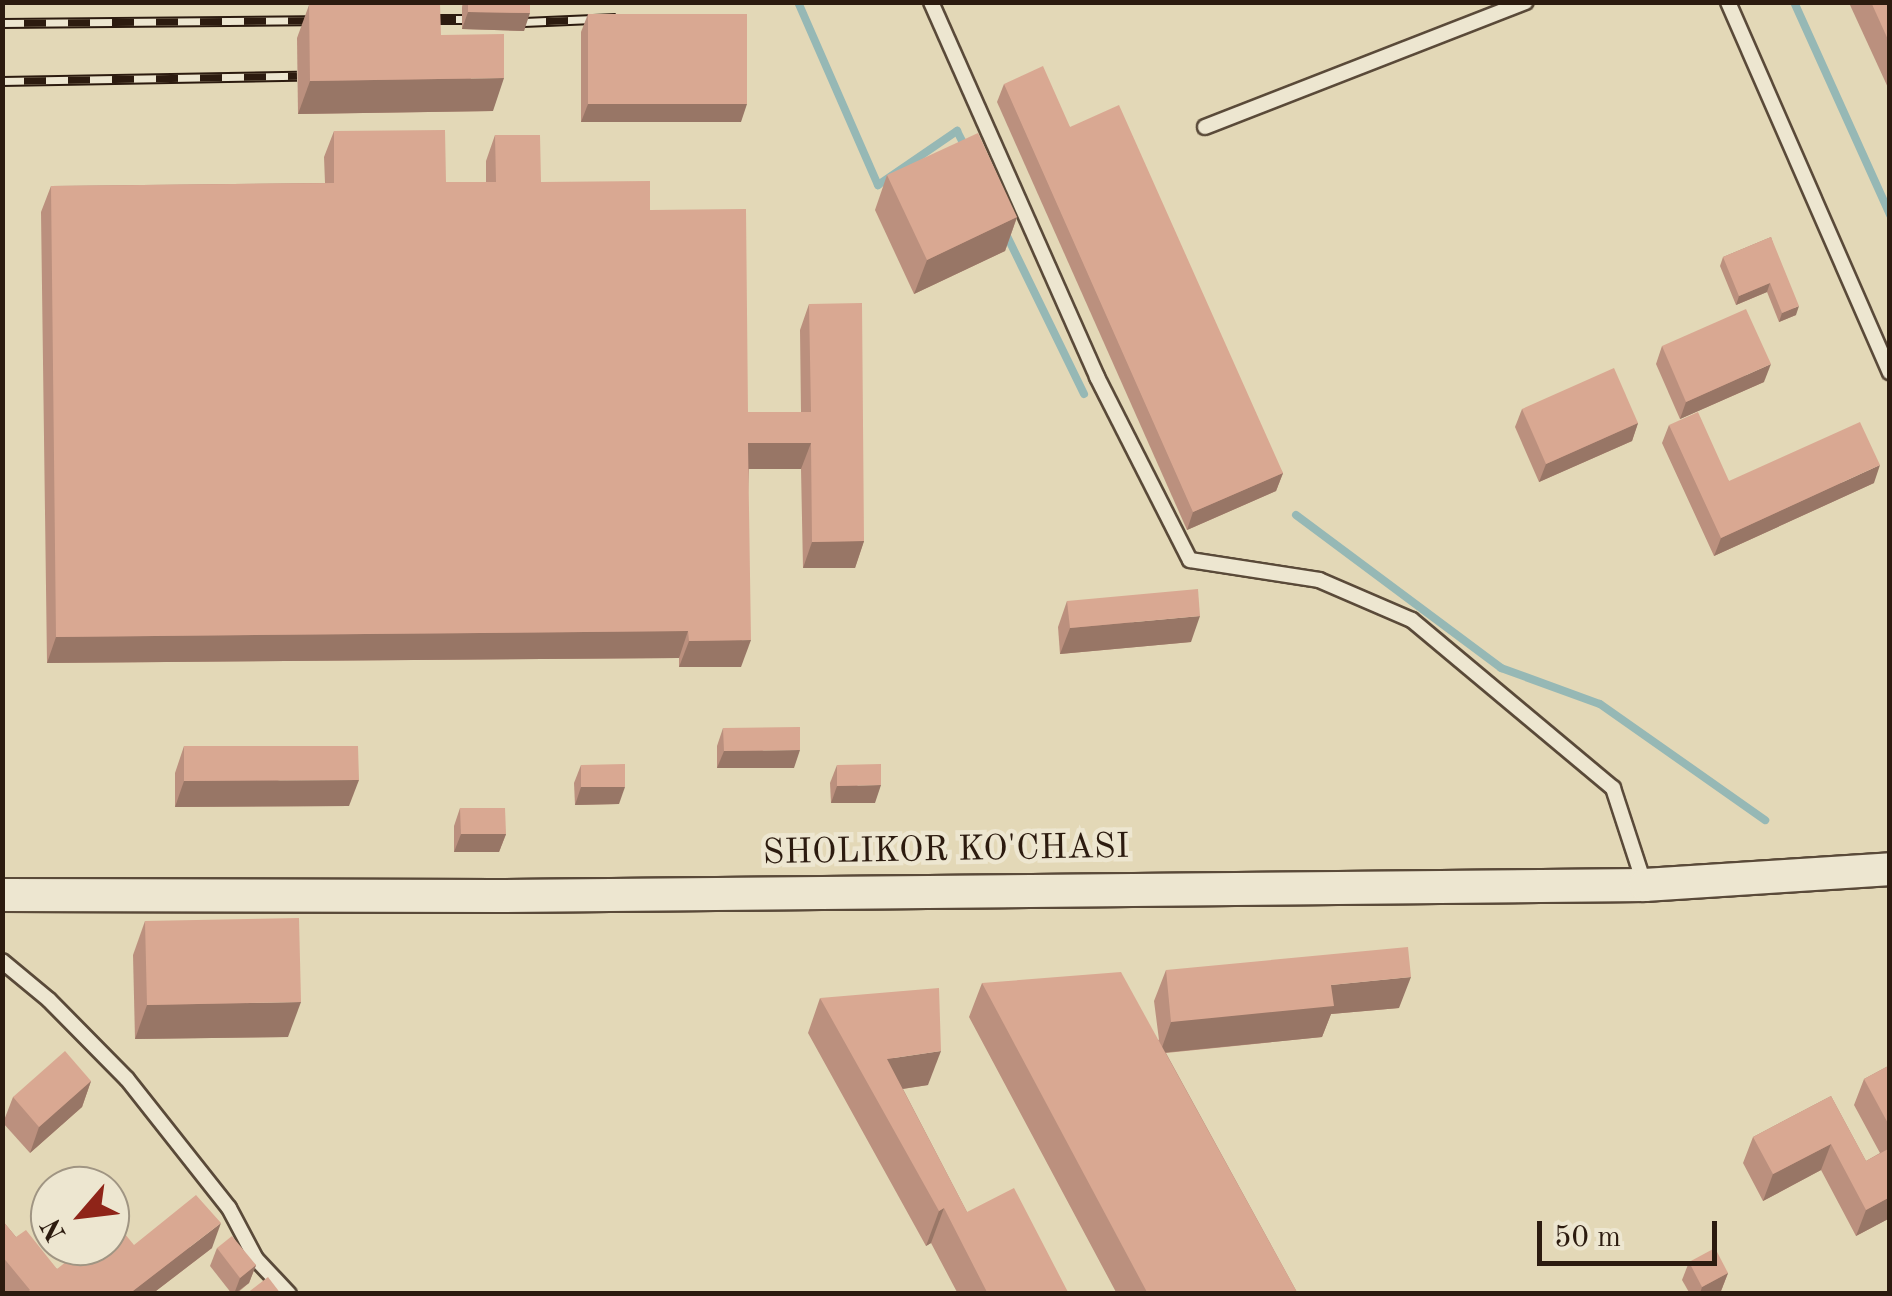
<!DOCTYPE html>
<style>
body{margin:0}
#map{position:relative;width:1892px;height:1296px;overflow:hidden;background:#e3d8b7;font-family:"Old Standard TT",serif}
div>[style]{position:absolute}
.stream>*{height:8px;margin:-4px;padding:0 4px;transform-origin:4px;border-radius:4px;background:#96b8b5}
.roads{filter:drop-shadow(2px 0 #5a4a39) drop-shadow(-2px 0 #5a4a39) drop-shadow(0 2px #5a4a39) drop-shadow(0 -2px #5a4a39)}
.service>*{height:14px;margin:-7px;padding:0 7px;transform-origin:7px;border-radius:7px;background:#ede6d0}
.tertiary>*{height:32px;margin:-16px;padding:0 16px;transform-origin:16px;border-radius:16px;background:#ede6d0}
.rail>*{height:11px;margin-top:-5.5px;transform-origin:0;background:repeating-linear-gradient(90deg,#ede6d0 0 22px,#2c1b0f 0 44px);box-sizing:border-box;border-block:2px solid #2c1b0f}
.wall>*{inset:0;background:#bb907e}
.shaded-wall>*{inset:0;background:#987666}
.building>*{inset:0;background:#d9a892}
span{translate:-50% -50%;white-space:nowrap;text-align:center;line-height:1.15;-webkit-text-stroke:9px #ede6d0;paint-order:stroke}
.street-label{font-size:35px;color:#2c1b0f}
.frame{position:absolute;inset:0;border:5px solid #2c1b0f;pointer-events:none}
.north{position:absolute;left:30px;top:1166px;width:100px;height:100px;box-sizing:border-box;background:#ede6d0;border:2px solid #a09583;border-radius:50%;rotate:242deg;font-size:28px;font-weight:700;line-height:40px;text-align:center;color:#2c1b0f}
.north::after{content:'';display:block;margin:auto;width:35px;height:45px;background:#8f2418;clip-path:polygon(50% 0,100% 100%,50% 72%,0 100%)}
.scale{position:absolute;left:1537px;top:1221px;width:180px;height:45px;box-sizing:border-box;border:5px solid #2c1b0f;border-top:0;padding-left:12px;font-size:30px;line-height:35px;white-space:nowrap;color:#2c1b0f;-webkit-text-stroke:8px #ede6d0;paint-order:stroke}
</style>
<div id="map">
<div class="stream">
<div style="left:798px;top:2px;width:200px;rotate:66.4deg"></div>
<div style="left:878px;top:185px;width:96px;rotate:-34.4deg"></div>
<div style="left:957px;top:131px;width:20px;rotate:63deg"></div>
<div style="left:1794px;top:2px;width:234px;rotate:65.7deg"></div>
<div style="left:1006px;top:234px;width:178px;rotate:64deg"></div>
<div style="left:1296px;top:515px;width:256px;rotate:36.7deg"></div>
<div style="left:1501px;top:668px;width:105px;rotate:20deg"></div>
<div style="left:1600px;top:704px;width:202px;rotate:35.1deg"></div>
</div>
<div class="roads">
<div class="service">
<div style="left:931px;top:2px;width:410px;rotate:66.1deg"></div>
<div style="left:1097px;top:377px;width:205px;rotate:63.1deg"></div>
<div style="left:1190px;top:560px;width:131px;rotate:8.8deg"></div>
<div style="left:1319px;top:580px;width:101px;rotate:23.3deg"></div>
<div style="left:1412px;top:620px;width:262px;rotate:39.9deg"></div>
<div style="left:1613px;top:788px;width:100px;rotate:71.9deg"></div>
<div style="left:1728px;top:2px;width:404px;rotate:66.4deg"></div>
<div style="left:1205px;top:127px;width:344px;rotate:-21.3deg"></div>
<div style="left:2px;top:961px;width:61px;rotate:39.7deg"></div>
<div style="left:49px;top:1000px;width:111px;rotate:45.4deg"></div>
<div style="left:127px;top:1079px;width:164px;rotate:51.7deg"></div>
<div style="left:229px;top:1208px;width:58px;rotate:62.1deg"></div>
<div style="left:256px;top:1259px;width:48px;rotate:46.7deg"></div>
</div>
<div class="tertiary">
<div style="left:2px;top:895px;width:503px;rotate:0.11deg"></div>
<div style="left:505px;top:896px;width:1140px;rotate:-0.55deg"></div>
<div style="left:1645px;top:885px;width:246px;rotate:-3.7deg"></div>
</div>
</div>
<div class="rail">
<div style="left:412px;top:19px;width:50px"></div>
<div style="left:524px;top:22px;width:92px;rotate:-2.5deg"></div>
<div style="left:2px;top:23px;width:330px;rotate:-0.5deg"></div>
<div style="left:2px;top:81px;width:295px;rotate:-1deg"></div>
</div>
<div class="wall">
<div style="clip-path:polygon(463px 2px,530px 2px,524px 31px,462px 29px,462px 7px)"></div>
<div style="clip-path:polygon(1851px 2px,1890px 2px,1890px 92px,1850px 5px)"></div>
<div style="clip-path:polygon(309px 5px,441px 35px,493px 111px,298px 114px,297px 38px)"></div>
<div style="clip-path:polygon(588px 14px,741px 122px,581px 122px,581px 32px)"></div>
<div style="clip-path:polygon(1004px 84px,1070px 127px,1283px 473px,1276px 491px,1187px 530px,997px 102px)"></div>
<div style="clip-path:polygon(334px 131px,446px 182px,486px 182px,486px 161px,495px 135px,541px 182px,650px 210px,748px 412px,801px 412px,800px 330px,809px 304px,864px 541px,855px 568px,803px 568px,801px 469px,749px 469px,741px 667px,679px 667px,679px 658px,47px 663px,41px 212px,51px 186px,325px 183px,324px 157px)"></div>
<div style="clip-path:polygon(887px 175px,1017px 217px,1005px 251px,914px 294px,875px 210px)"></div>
<div style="clip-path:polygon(1771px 237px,1796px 315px,1779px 322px,1767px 292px,1736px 305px,1720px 266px,1723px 257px)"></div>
<div style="clip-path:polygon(1662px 346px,1764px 382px,1680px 419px,1656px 364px)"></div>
<div style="clip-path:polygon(1522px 409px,1638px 423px,1632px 441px,1539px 482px,1515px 427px)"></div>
<div style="clip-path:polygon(1669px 425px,1729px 481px,1874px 483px,1714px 556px,1662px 443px)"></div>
<div style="clip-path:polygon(1067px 601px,1191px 642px,1060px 654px,1058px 627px)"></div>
<div style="clip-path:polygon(723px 728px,794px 768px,717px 768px,717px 746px)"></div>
<div style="clip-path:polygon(184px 746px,349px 806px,175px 807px,175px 773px)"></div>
<div style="clip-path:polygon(581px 765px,619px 804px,575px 805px,574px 783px)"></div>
<div style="clip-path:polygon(837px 765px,875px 803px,831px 803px,830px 783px)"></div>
<div style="clip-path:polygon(460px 808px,506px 834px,499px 852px,454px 852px,454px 826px)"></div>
<div style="clip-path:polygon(145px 921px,288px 1037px,135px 1039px,133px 955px)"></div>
<div style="clip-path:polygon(1166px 970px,1399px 1008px,1331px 1014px,1322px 1037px,1166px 1053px,1298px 1294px,1117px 1294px,969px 1017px,982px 983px,1159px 1040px,1154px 1001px)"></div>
<div style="clip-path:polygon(820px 998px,928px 1085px,903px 1089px,967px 1212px,1069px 1294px,958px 1294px,931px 1243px,926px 1246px,808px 1033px)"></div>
<div style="clip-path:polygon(1890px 1065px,1890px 1218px,1856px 1236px,1821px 1170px,1763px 1201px,1743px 1163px,1753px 1137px,1831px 1096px,1866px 1161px,1880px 1153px,1854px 1105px,1864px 1079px)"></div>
<div style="clip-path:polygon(91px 1081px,82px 1107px,30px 1153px,3px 1123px,13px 1097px)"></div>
<div style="clip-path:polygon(2px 1220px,16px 1237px,57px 1269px,134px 1245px,212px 1248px,152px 1294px,4px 1294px)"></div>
<div style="clip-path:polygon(217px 1248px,256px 1265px,249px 1283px,236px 1294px,232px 1294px,210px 1266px)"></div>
<div style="clip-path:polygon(1689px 1262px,1728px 1273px,1721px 1291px,1717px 1294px,1690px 1294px,1682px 1280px)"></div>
</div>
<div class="shaded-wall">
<div style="clip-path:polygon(468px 12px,530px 13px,524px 31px,462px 29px)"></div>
<div style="clip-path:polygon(504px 78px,493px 111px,298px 114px,310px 81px)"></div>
<div style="clip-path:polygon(588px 104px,747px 104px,741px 122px,581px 122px)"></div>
<div style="clip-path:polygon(1017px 217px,1005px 251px,914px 294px,927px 260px)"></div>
<div style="clip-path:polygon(1770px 283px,1767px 292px,1736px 305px,1739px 296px)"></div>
<div style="clip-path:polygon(1799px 306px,1796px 315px,1779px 322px,1782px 313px)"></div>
<div style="clip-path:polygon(1771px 364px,1764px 382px,1680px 419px,1686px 402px)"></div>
<div style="clip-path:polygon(1638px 423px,1632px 441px,1539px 482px,1546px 464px)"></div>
<div style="clip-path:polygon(748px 443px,811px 443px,801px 469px,739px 469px)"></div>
<div style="clip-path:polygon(1880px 465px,1874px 483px,1714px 556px,1721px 538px)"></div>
<div style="clip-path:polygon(1283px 473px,1276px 491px,1187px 530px,1193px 512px)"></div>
<div style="clip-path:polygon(864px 541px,855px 568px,803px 568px,812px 542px)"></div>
<div style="clip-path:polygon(1200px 616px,1191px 642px,1060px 654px,1070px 628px)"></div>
<div style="clip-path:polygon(688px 631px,679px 658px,47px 663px,56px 637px)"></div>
<div style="clip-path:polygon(751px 640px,741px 667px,679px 667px,689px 641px)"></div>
<div style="clip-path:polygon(800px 750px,794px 768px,717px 768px,724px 751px)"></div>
<div style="clip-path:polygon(359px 780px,349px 806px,175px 807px,184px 781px)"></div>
<div style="clip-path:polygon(881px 785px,875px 803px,831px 803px,837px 786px)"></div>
<div style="clip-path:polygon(581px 787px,625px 787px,619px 804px,575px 805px)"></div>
<div style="clip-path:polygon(461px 834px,506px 834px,499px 852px,454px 852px)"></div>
<div style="clip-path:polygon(1411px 977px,1399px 1008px,1331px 1014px,1322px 1037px,1160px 1053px,1171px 1022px,1331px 985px)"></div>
<div style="clip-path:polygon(301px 1002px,288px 1037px,135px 1039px,147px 1005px)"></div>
<div style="clip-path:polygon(941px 1051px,928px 1085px,875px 1093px,887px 1059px)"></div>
<div style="clip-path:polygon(91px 1081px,82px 1107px,30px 1153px,39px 1127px)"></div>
<div style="clip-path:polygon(1831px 1144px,1821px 1170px,1763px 1201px,1773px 1174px)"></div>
<div style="clip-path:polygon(1890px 1197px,1890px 1218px,1856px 1236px,1866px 1210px)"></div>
<div style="clip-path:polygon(944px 1208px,931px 1243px,926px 1246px,939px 1211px)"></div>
<div style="clip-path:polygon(221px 1223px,212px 1248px,152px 1294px,129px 1294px)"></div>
<div style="clip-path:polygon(256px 1265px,249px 1283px,234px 1294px,240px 1278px)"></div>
<div style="clip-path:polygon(1728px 1273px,1721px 1291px,1717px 1294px,1700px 1294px,1702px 1287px)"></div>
</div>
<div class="building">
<div style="clip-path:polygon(468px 2px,530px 2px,530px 13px,468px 12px)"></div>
<div style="clip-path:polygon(1871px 2px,1890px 2px,1890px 44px)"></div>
<div style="clip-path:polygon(440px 3px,441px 35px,504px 34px,504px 78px,310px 81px,309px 5px)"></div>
<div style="clip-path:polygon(588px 14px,747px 14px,747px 104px,588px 104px)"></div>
<div style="clip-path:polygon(1043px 66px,1070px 127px,1119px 105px,1283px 473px,1193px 512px,1004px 84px)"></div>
<div style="clip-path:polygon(445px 130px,446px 182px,496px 182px,495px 135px,540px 135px,541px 182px,650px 181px,650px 210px,746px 209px,748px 412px,811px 412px,809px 304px,862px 303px,864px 541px,812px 542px,811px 443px,748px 443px,751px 640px,689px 641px,688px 631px,56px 637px,51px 186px,334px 183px,334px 131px)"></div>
<div style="clip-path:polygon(978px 133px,1017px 217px,927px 260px,887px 175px)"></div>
<div style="clip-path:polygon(1771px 237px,1799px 306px,1782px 313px,1770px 283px,1739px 296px,1723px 257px)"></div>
<div style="clip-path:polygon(1746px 309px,1771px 364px,1686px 402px,1662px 346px)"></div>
<div style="clip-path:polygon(1614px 368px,1638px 423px,1546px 464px,1522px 409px)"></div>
<div style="clip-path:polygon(1698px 412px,1729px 481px,1860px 422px,1880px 465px,1721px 538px,1669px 425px)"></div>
<div style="clip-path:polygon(1198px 589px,1200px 616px,1070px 628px,1067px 601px)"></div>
<div style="clip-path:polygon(800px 727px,800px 750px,724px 751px,723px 728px)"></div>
<div style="clip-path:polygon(184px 746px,358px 746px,359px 780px,184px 781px)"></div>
<div style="clip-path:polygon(625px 764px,625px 787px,581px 787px,581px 765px)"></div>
<div style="clip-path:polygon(881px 764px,881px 785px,837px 786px,837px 765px)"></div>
<div style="clip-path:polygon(460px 808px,505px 808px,506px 834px,461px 834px)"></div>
<div style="clip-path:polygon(299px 918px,301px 1002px,147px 1005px,145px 921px)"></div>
<div style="clip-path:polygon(1408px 947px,1411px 977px,1331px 985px,1334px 1006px,1171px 1022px,1166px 970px)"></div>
<div style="clip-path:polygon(1121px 972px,1298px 1294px,1148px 1294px,982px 983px)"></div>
<div style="clip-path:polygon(939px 988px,941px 1051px,887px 1059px,967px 1212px,1014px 1188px,1069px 1294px,988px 1294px,944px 1208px,939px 1211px,820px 998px)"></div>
<div style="clip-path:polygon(65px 1051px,91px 1081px,39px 1127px,13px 1097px)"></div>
<div style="clip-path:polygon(1890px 1065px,1890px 1127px,1864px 1079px)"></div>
<div style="clip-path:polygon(1831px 1096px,1866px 1161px,1890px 1148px,1890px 1197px,1866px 1210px,1831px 1144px,1773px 1174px,1753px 1137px)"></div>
<div style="clip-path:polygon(196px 1195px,221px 1223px,129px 1294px,26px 1294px,30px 1290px,2px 1256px,2px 1220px,16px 1237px,26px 1230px,57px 1269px,86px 1246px,110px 1246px,110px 1226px,115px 1222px,134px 1245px)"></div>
<div style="clip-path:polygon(232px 1236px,256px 1265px,240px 1278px,217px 1248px)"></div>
<div style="clip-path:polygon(1715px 1248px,1728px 1273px,1702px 1287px,1689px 1262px)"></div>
<div style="clip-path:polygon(268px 1277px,281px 1294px,246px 1294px)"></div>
</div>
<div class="street-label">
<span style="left:946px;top:851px;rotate:-1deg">SHOLIKOR KO'CHASI</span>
</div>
<div class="frame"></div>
<div class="north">N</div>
<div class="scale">50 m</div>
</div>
